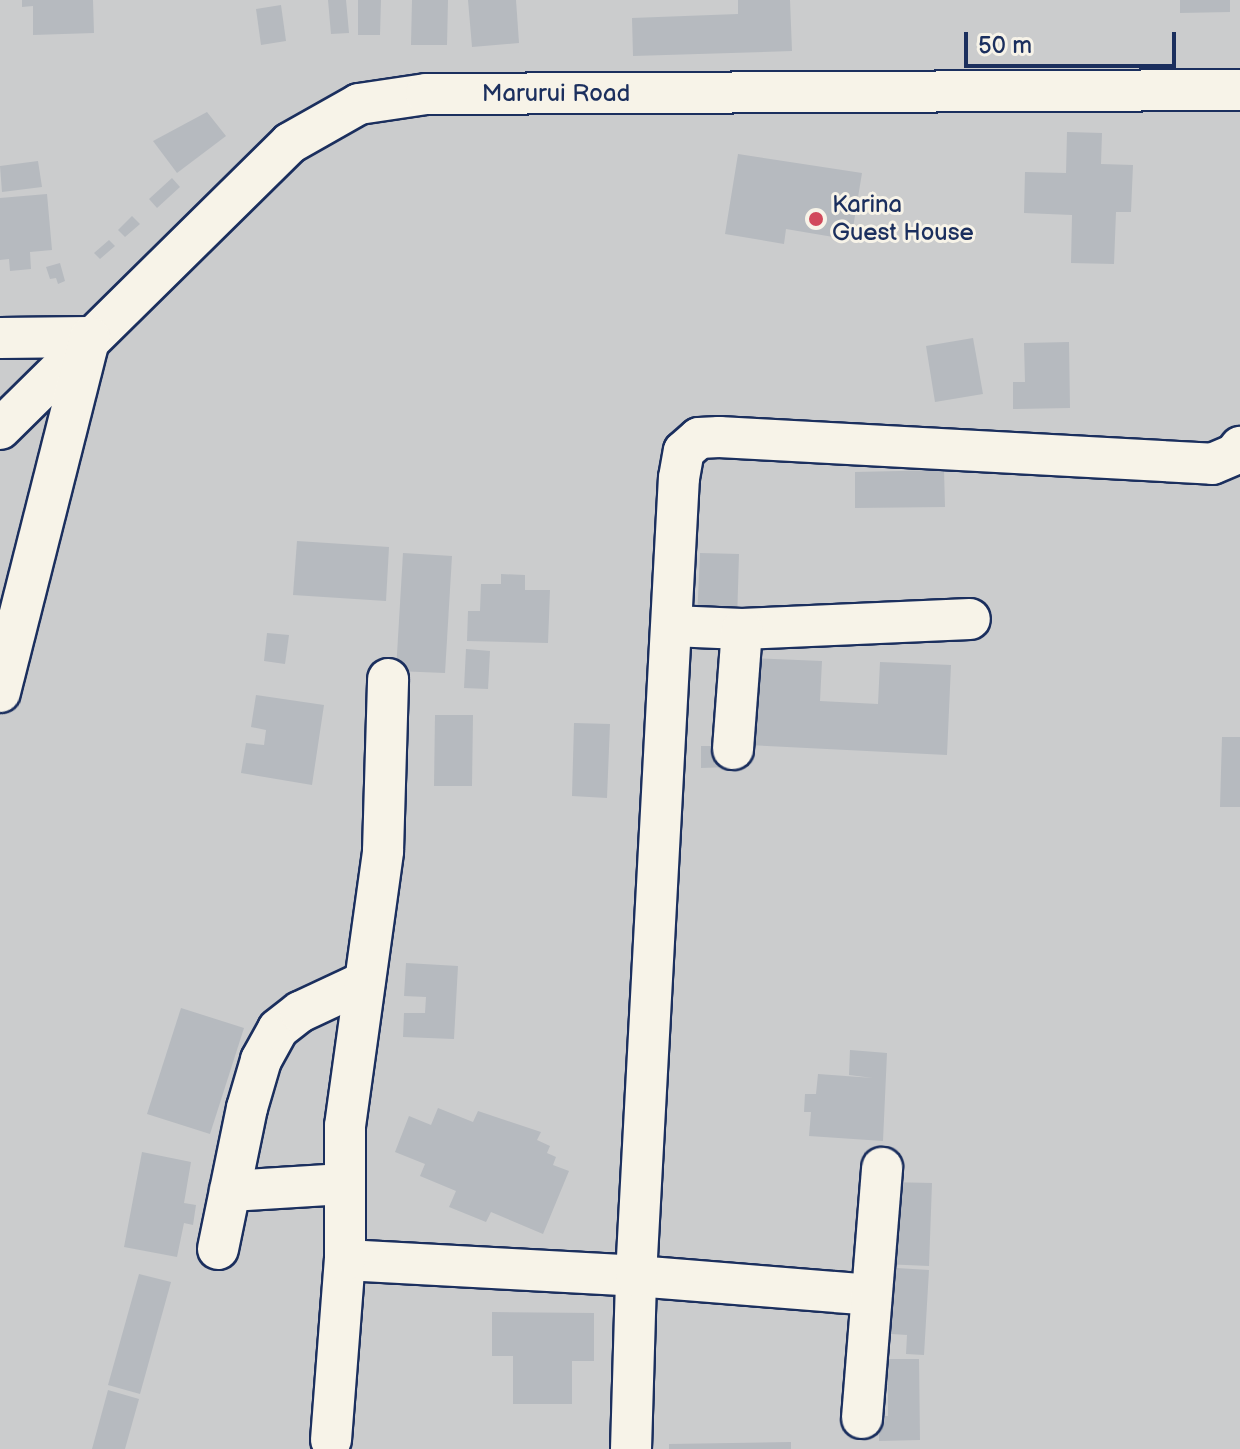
<!DOCTYPE html>
<style>
body{margin:0}
#map{position:relative;width:1240px;height:1449px;overflow:hidden;background:#eae7e0;font-family:"Balsamiq Sans",sans-serif}
div>[style]{position:absolute}
.green>*{inset:0;background:#cbcccd}
.building>*{inset:0;background:#b6babf}
.roads{filter:drop-shadow(2px 0 #1b2f5e) drop-shadow(-2px 0 #1b2f5e) drop-shadow(0 2px #1b2f5e) drop-shadow(0 -2px #1b2f5e)}
.minor>*{height:40px;margin:-20px;padding:0 20px;transform-origin:20px;border-radius:20px;background:#f7f3e8}
.dots>*{width:22px;height:22px;translate:-50% -50%;box-sizing:border-box;border:4px solid #f7f3e8;border-radius:50%}
span{translate:-50% -50%;white-space:nowrap;text-align:center;line-height:1.15;-webkit-text-stroke:6px #f7f3e8;paint-order:stroke}
.street-label{font-size:24px;color:#1b2f5e}
.poi-label{font-size:24px;color:#1b2f5e}
.left{translate:0 -50%;text-align:left}
.scale{position:absolute;left:964px;top:32px;width:212px;height:36px;box-sizing:border-box;border:4px solid #1b2f5e;border-top:0;padding-left:10px;font-size:24px;line-height:28px;white-space:nowrap;color:#1b2f5e;-webkit-text-stroke:6px #f7f3e8;paint-order:stroke}
</style>
<div id="map">
<div class="green">
<div style="clip-path:polygon(0 0,1240px 0,1240px 1449px,0 1449px)"></div>
</div>
<div class="building">
<div style="clip-path:polygon(22px 0,93px 0,94px 33px,33px 35px,33px 6px,22px 7px)"></div>
<div style="clip-path:polygon(328px 0,346px 0,349px 33px,331px 34px)"></div>
<div style="clip-path:polygon(358px 0,381px 0,380px 35px,358px 35px)"></div>
<div style="clip-path:polygon(412px 0,448px 0,447px 45px,411px 45px)"></div>
<div style="clip-path:polygon(468px 0,516px 0,519px 43px,472px 47px)"></div>
<div style="clip-path:polygon(738px 0,790px 0,792px 51px,633px 56px,632px 18px,738px 14px)"></div>
<div style="clip-path:polygon(1180px 0,1230px 0,1230px 12px,1180px 13px)"></div>
<div style="clip-path:polygon(281px 5px,286px 41px,261px 45px,256px 9px)"></div>
<div style="clip-path:polygon(207px 112px,226px 136px,177px 173px,153px 141px)"></div>
<div style="clip-path:polygon(1067px 132px,1102px 133px,1101px 164px,1133px 165px,1131px 212px,1116px 212px,1114px 264px,1071px 263px,1072px 215px,1024px 213px,1025px 172px,1066px 173px)"></div>
<div style="clip-path:polygon(738px 154px,862px 173px,851px 240px,786px 229px,784px 244px,725px 234px)"></div>
<div style="clip-path:polygon(38px 161px,42px 187px,2px 192px,0 166px)"></div>
<div style="clip-path:polygon(172px 178px,180px 187px,157px 208px,149px 199px)"></div>
<div style="clip-path:polygon(47px 194px,52px 250px,30px 252px,31px 269px,10px 271px,9px 259px,0 260px,0 198px)"></div>
<div style="clip-path:polygon(132px 216px,140px 224px,125px 237px,118px 230px)"></div>
<div style="clip-path:polygon(109px 240px,115px 246px,100px 259px,94px 253px)"></div>
<div style="clip-path:polygon(60px 263px,65px 281px,58px 284px,56px 278px,50px 279px,46px 267px)"></div>
<div style="clip-path:polygon(973px 338px,983px 394px,935px 402px,926px 346px)"></div>
<div style="clip-path:polygon(1069px 342px,1070px 408px,1013px 409px,1013px 382px,1025px 382px,1024px 343px)"></div>
<div style="clip-path:polygon(944px 470px,945px 507px,855px 508px,855px 472px)"></div>
<div style="clip-path:polygon(297px 541px,389px 547px,386px 601px,293px 595px)"></div>
<div style="clip-path:polygon(403px 553px,452px 556px,445px 673px,396px 671px)"></div>
<div style="clip-path:polygon(700px 553px,739px 554px,737px 621px,697px 619px)"></div>
<div style="clip-path:polygon(501px 574px,525px 575px,525px 590px,550px 590px,548px 643px,467px 641px,468px 611px,480px 611px,481px 584px,501px 584px)"></div>
<div style="clip-path:polygon(267px 633px,289px 635px,285px 664px,264px 661px)"></div>
<div style="clip-path:polygon(466px 649px,490px 651px,488px 689px,464px 688px)"></div>
<div style="clip-path:polygon(751px 658px,822px 661px,820px 701px,878px 704px,880px 662px,951px 665px,947px 755px,747px 745px)"></div>
<div style="clip-path:polygon(256px 695px,324px 705px,312px 785px,241px 773px,246px 743px,264px 745px,266px 730px,251px 727px)"></div>
<div style="clip-path:polygon(435px 715px,473px 715px,472px 786px,434px 786px)"></div>
<div style="clip-path:polygon(574px 723px,610px 724px,607px 798px,572px 796px)"></div>
<div style="clip-path:polygon(1222px 737px,1240px 737px,1240px 807px,1220px 807px)"></div>
<div style="clip-path:polygon(701px 746px,730px 746px,730px 767px,701px 768px)"></div>
<div style="clip-path:polygon(406px 963px,458px 966px,454px 1039px,403px 1037px,404px 1013px,425px 1013px,426px 997px,404px 996px)"></div>
<div style="clip-path:polygon(181px 1008px,244px 1028px,210px 1134px,147px 1114px)"></div>
<div style="clip-path:polygon(850px 1050px,887px 1053px,883px 1141px,809px 1136px,811px 1112px,804px 1112px,805px 1094px,816px 1094px,818px 1074px,873px 1078px,849px 1075px)"></div>
<div style="clip-path:polygon(438px 1108px,473px 1122px,478px 1111px,541px 1132px,537px 1140px,550px 1146px,547px 1153px,556px 1157px,553px 1165px,569px 1171px,543px 1234px,491px 1212px,486px 1222px,449px 1207px,456px 1191px,420px 1176px,425px 1164px,395px 1152px,409px 1116px,431px 1125px)"></div>
<div style="clip-path:polygon(142px 1152px,191px 1162px,184px 1203px,196px 1205px,193px 1225px,184px 1223px,177px 1257px,124px 1247px)"></div>
<div style="clip-path:polygon(887px 1182px,932px 1183px,929px 1266px,883px 1264px)"></div>
<div style="clip-path:polygon(880px 1267px,929px 1270px,924px 1355px,906px 1354px,907px 1335px,876px 1333px)"></div>
<div style="clip-path:polygon(139px 1274px,171px 1282px,140px 1394px,108px 1385px)"></div>
<div style="clip-path:polygon(492px 1312px,594px 1313px,594px 1361px,572px 1361px,572px 1404px,513px 1404px,513px 1356px,492px 1356px)"></div>
<div style="clip-path:polygon(887px 1359px,919px 1359px,920px 1440px,879px 1441px,879px 1416px,888px 1416px,888px 1385px,881px 1386px,880px 1366px,888px 1365px)"></div>
<div style="clip-path:polygon(108px 1390px,139px 1399px,125px 1449px,92px 1449px)"></div>
<div style="clip-path:polygon(791px 1442px,791px 1449px,669px 1449px,669px 1444px)"></div>
</div>
<div class="roads">
<div class="minor">
<div style="left:0;top:338px;width:90px;rotate:-0.6deg"></div>
<div style="left:0;top:429px;width:407px;rotate:-44.6deg"></div>
<div style="left:290px;top:143px;width:79px;rotate:-29.5deg"></div>
<div style="left:359px;top:104px;width:68px;rotate:-8.5deg"></div>
<div style="left:426px;top:94px;width:814px;rotate:-0.28deg"></div>
<div style="left:672px;top:626px;width:70px;rotate:2.5deg"></div>
<div style="left:742px;top:629px;width:228px;rotate:-2.5deg"></div>
<div style="left:0;top:692px;width:366px;rotate:-75.8deg"></div>
<div style="left:733px;top:749px;width:120px;rotate:-85.7deg"></div>
<div style="left:230px;top:1191px;width:114px;rotate:-3.5deg"></div>
<div style="left:218px;top:1249px;width:144px;rotate:-78.4deg"></div>
<div style="left:247px;top:1108px;width:50px;rotate:-73.7deg"></div>
<div style="left:261px;top:1060px;width:35px;rotate:-61deg"></div>
<div style="left:278px;top:1029px;width:28px;rotate:-38deg"></div>
<div style="left:300px;top:1012px;width:71px;rotate:-25.1deg"></div>
<div style="left:345px;top:1260px;width:291px;rotate:3.1deg"></div>
<div style="left:636px;top:1276px;width:236px;rotate:4.6deg"></div>
<div style="left:862px;top:1418px;width:251px;rotate:-85.4deg"></div>
<div style="left:331px;top:1440px;width:181px;rotate:-85.6deg"></div>
<div style="left:345px;top:1260px;width:134px;rotate:-90deg"></div>
<div style="left:345px;top:1126px;width:278px;rotate:-82.1deg"></div>
<div style="left:383px;top:851px;width:172px;rotate:-88.3deg"></div>
<div style="left:631px;top:1449px;width:173px;rotate:-88.3deg"></div>
<div style="left:636px;top:1276px;width:799px;rotate:-86.92deg"></div>
<div style="left:679px;top:478px;width:27px;rotate:-80deg"></div>
<div style="left:684px;top:451px;width:20px;rotate:-41deg"></div>
<div style="left:699px;top:438px;width:20px;rotate:-3deg"></div>
<div style="left:719px;top:437px;width:494px;rotate:3.1deg"></div>
<div style="left:1212px;top:464px;width:25px;rotate:-23deg"></div>
<div style="left:1235px;top:454px;width:9px;rotate:-54deg"></div>
</div>
</div>
<div class="dots">
<div style="left:816px;top:219px;background:#d1495b"></div>
</div>
<div class="street-label">
<span style="left:556px;top:94px">Marurui Road</span>
</div>
<div class="poi-label">
<span class="left" style="left:832px;top:219px">Karina<br>Guest House</span>
</div>
<div class="scale">50 m</div>
</div>
